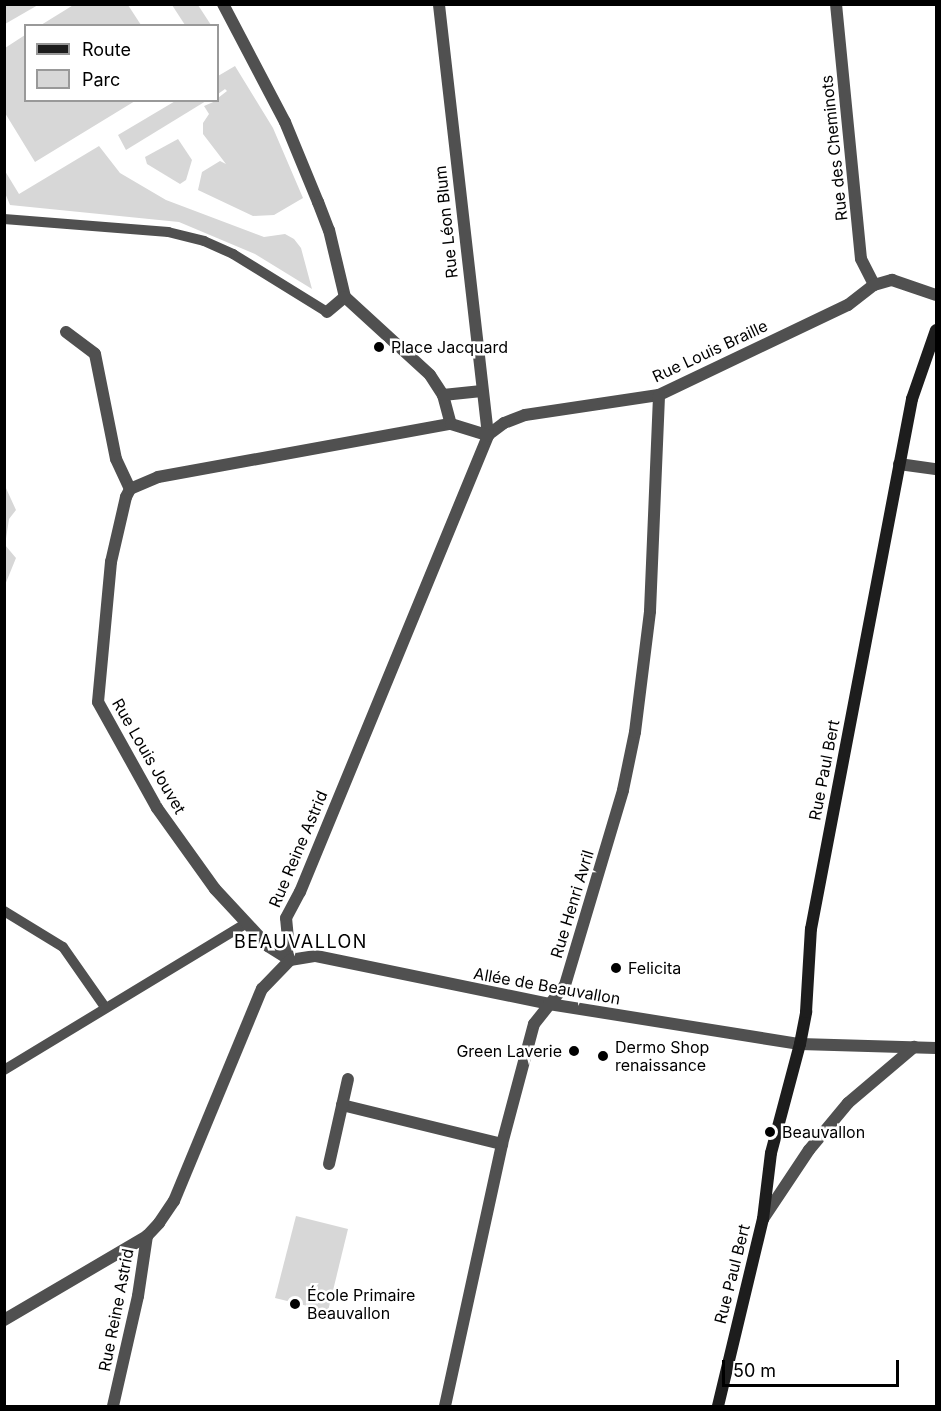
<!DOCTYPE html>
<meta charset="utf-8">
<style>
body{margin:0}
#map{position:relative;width:941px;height:1411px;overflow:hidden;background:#fff;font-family:Inter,sans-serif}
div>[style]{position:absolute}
.green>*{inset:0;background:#d7d7d7}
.service>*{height:10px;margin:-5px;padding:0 5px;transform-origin:5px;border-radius:5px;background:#505050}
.minor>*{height:12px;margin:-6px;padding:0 6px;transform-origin:6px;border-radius:6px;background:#505050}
.secondary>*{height:12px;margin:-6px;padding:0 6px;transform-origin:6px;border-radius:6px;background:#1d1d1d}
.dots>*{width:16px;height:16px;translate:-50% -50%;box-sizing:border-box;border:3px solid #fff;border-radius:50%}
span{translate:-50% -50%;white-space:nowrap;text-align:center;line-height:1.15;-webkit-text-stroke:5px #fff;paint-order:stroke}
.street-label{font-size:16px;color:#000}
.poi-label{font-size:16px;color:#000}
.left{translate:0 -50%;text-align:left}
.right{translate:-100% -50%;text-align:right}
.neighbourhood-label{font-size:18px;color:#000;letter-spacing:1.5px}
.frame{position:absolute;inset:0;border:6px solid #000;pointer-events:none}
.legend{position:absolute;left:24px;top:24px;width:195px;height:78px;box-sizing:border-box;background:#fff;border:2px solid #999;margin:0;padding:8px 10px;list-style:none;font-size:18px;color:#000}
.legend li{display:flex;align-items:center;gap:12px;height:30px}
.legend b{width:30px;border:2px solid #999}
.scale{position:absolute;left:722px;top:1360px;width:177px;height:27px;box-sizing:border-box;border:3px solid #000;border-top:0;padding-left:8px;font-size:18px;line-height:21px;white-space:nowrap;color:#000;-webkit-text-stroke:4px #fff;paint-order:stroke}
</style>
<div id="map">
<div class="green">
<div style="clip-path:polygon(5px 4px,38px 4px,38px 5px,5px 24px)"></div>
<div style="clip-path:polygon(75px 4px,128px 5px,141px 25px,41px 25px)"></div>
<div style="clip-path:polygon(172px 5px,198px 5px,211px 25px,185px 25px)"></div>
<div style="clip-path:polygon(25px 35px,26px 100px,135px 101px,35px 162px,5px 113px,5px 48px)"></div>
<div style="clip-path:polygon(235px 66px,273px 128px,303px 198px,274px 215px,253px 216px,198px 190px,202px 172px,220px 161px,226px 164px,203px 134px,203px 123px,209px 114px,204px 106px,218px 100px,218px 98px,227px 91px,225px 89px,218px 94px,218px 76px)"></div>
<div style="clip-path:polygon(177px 100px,206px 101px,126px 150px,118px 135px)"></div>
<div style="clip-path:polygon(178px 139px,192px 160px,186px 180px,180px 184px,147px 164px,145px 157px)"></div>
<div style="clip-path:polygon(99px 146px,120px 173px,166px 200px,264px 237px,285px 234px,294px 239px,301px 248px,312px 289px,255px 254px,179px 222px,10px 205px,5px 193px,5px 171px,19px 194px)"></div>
<div style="clip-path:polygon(5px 486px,16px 510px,9px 519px,5px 545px,16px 558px,5px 585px)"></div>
<div style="clip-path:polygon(296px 1216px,348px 1229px,328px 1311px,275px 1298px)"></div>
</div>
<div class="service">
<div style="left:4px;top:219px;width:165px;rotate:4.5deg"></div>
<div style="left:168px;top:232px;width:37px;rotate:14deg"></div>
<div style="left:204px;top:241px;width:32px;rotate:24deg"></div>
<div style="left:233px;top:254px;width:110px;rotate:31.7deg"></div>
<div style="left:4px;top:911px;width:69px;rotate:31.4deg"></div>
<div style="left:63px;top:947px;width:73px;rotate:55deg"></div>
<div style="left:4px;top:1070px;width:284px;rotate:-31.2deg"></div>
</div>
<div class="minor">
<div style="left:223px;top:4px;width:133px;rotate:62.3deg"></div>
<div style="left:285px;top:122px;width:87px;rotate:67.6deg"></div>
<div style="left:318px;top:202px;width:30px;rotate:69deg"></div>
<div style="left:329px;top:230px;width:69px;rotate:76.6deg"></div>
<div style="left:836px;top:4px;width:256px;rotate:84.4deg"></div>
<div style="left:861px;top:259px;width:29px;rotate:63deg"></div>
<div style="left:327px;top:312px;width:23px;rotate:-40deg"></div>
<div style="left:345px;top:297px;width:115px;rotate:42.5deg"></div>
<div style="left:430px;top:375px;width:24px;rotate:57deg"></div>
<div style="left:443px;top:395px;width:30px;rotate:75deg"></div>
<div style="left:66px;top:332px;width:36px;rotate:37deg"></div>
<div style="left:95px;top:354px;width:107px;rotate:78.7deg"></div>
<div style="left:116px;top:459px;width:33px;rotate:65deg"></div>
<div style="left:443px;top:395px;width:39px;rotate:-6deg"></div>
<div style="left:488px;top:435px;width:20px;rotate:-37deg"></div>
<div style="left:504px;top:423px;width:22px;rotate:-21deg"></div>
<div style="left:525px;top:415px;width:135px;rotate:-8.5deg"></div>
<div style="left:659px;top:395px;width:209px;rotate:-25.5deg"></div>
<div style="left:848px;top:305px;width:33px;rotate:-38deg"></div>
<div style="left:874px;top:285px;width:19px;rotate:-16deg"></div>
<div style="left:892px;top:280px;width:46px;rotate:18.8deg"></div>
<div style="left:899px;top:464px;width:37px;rotate:8deg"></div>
<div style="left:290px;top:960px;width:42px;rotate:-95.4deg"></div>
<div style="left:286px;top:918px;width:30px;rotate:-62deg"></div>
<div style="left:300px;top:892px;width:494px;rotate:-67.6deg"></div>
<div style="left:488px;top:435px;width:434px;rotate:-96.5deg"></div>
<div style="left:290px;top:960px;width:26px;rotate:-148deg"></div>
<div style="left:268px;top:946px;width:78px;rotate:-132.9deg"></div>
<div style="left:215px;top:889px;width:100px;rotate:-125.6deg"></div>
<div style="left:157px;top:808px;width:121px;rotate:-119.1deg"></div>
<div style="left:98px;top:702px;width:141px;rotate:-84.7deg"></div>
<div style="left:111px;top:562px;width:67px;rotate:-77deg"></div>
<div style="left:126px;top:497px;width:9px;rotate:-63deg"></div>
<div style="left:130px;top:489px;width:30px;rotate:-23deg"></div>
<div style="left:158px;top:477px;width:298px;rotate:-10.3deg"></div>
<div style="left:451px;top:424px;width:39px;rotate:17deg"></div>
<div style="left:290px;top:960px;width:26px;rotate:-9deg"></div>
<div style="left:316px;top:956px;width:238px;rotate:11.6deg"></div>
<div style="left:549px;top:1004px;width:254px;rotate:9.1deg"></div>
<div style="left:800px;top:1044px;width:136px;rotate:1.7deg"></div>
<div style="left:342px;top:1105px;width:165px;rotate:13.7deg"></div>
<div style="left:329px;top:1164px;width:87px;rotate:-77.4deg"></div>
<div style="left:763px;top:1219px;width:83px;rotate:-56.3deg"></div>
<div style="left:809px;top:1150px;width:61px;rotate:-50.3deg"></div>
<div style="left:848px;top:1103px;width:87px;rotate:-40.3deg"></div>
<div style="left:4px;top:1320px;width:166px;rotate:-30.4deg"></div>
<div style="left:147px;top:1236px;width:18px;rotate:-47deg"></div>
<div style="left:159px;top:1223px;width:27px;rotate:-56deg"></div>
<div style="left:174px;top:1201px;width:230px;rotate:-67.5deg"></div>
<div style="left:262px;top:989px;width:40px;rotate:-46deg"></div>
<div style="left:113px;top:1406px;width:113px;rotate:-77.2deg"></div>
<div style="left:138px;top:1296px;width:61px;rotate:-81.5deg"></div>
<div style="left:445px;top:1406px;width:268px;rotate:-77.7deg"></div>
<div style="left:502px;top:1144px;width:124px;rotate:-75.1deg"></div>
<div style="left:534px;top:1024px;width:50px;rotate:-51.5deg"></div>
<div style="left:565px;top:985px;width:203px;rotate:-73.4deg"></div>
<div style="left:623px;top:790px;width:59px;rotate:-78.3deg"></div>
<div style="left:635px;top:732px;width:122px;rotate:-82.9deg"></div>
<div style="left:650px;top:611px;width:216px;rotate:-87.6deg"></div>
</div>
<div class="secondary">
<div style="left:718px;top:1406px;width:192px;rotate:-76.5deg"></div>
<div style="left:763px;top:1219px;width:66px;rotate:-83.1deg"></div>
<div style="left:771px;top:1153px;width:113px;rotate:-75.1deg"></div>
<div style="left:800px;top:1044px;width:33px;rotate:-79deg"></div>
<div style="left:806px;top:1012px;width:83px;rotate:-86.6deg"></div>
<div style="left:811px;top:929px;width:540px;rotate:-79.21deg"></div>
<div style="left:912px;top:399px;width:73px;rotate:-70.8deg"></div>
</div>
<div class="dots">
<div style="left:379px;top:347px;background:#000"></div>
<div style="left:616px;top:968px;background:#000"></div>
<div style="left:574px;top:1051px;background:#000"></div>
<div style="left:603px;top:1056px;background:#000"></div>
<div style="left:770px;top:1132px;background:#000"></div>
<div style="left:295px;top:1304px;background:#000"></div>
</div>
<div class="street-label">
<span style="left:834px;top:148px;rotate:-96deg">Rue des Cheminots</span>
<span style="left:446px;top:222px;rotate:-96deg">Rue Léon Blum</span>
<span style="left:710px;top:351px;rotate:-25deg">Rue Louis Braille</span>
<span style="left:149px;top:756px;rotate:60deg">Rue Louis Jouvet</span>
<span style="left:824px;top:770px;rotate:-79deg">Rue Paul Bert</span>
<span style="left:298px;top:849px;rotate:-67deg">Rue Reine Astrid</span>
<span style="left:572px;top:904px;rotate:-73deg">Rue Henri Avril</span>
<span style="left:547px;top:986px;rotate:10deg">Allée de Beauvallon</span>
<span style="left:732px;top:1274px;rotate:-76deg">Rue Paul Bert</span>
<span style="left:116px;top:1310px;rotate:-79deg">Rue Reine Astrid</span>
</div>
<div class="poi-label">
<span class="left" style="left:391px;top:347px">Place Jacquard</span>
<span class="left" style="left:628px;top:968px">Felicita</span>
<span class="left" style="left:615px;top:1056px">Dermo Shop<br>renaissance</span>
<span class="right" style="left:562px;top:1051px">Green Laverie</span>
<span class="left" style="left:782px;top:1132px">Beauvallon</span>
<span class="left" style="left:307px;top:1304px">École Primaire<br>Beauvallon</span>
</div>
<div class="neighbourhood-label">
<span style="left:301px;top:942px">BEAUVALLON</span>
</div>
<div class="frame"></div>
<ul class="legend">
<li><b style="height:8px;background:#1d1d1d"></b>Route</li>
<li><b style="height:16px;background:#d7d7d7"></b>Parc</li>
</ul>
<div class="scale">50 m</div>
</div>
